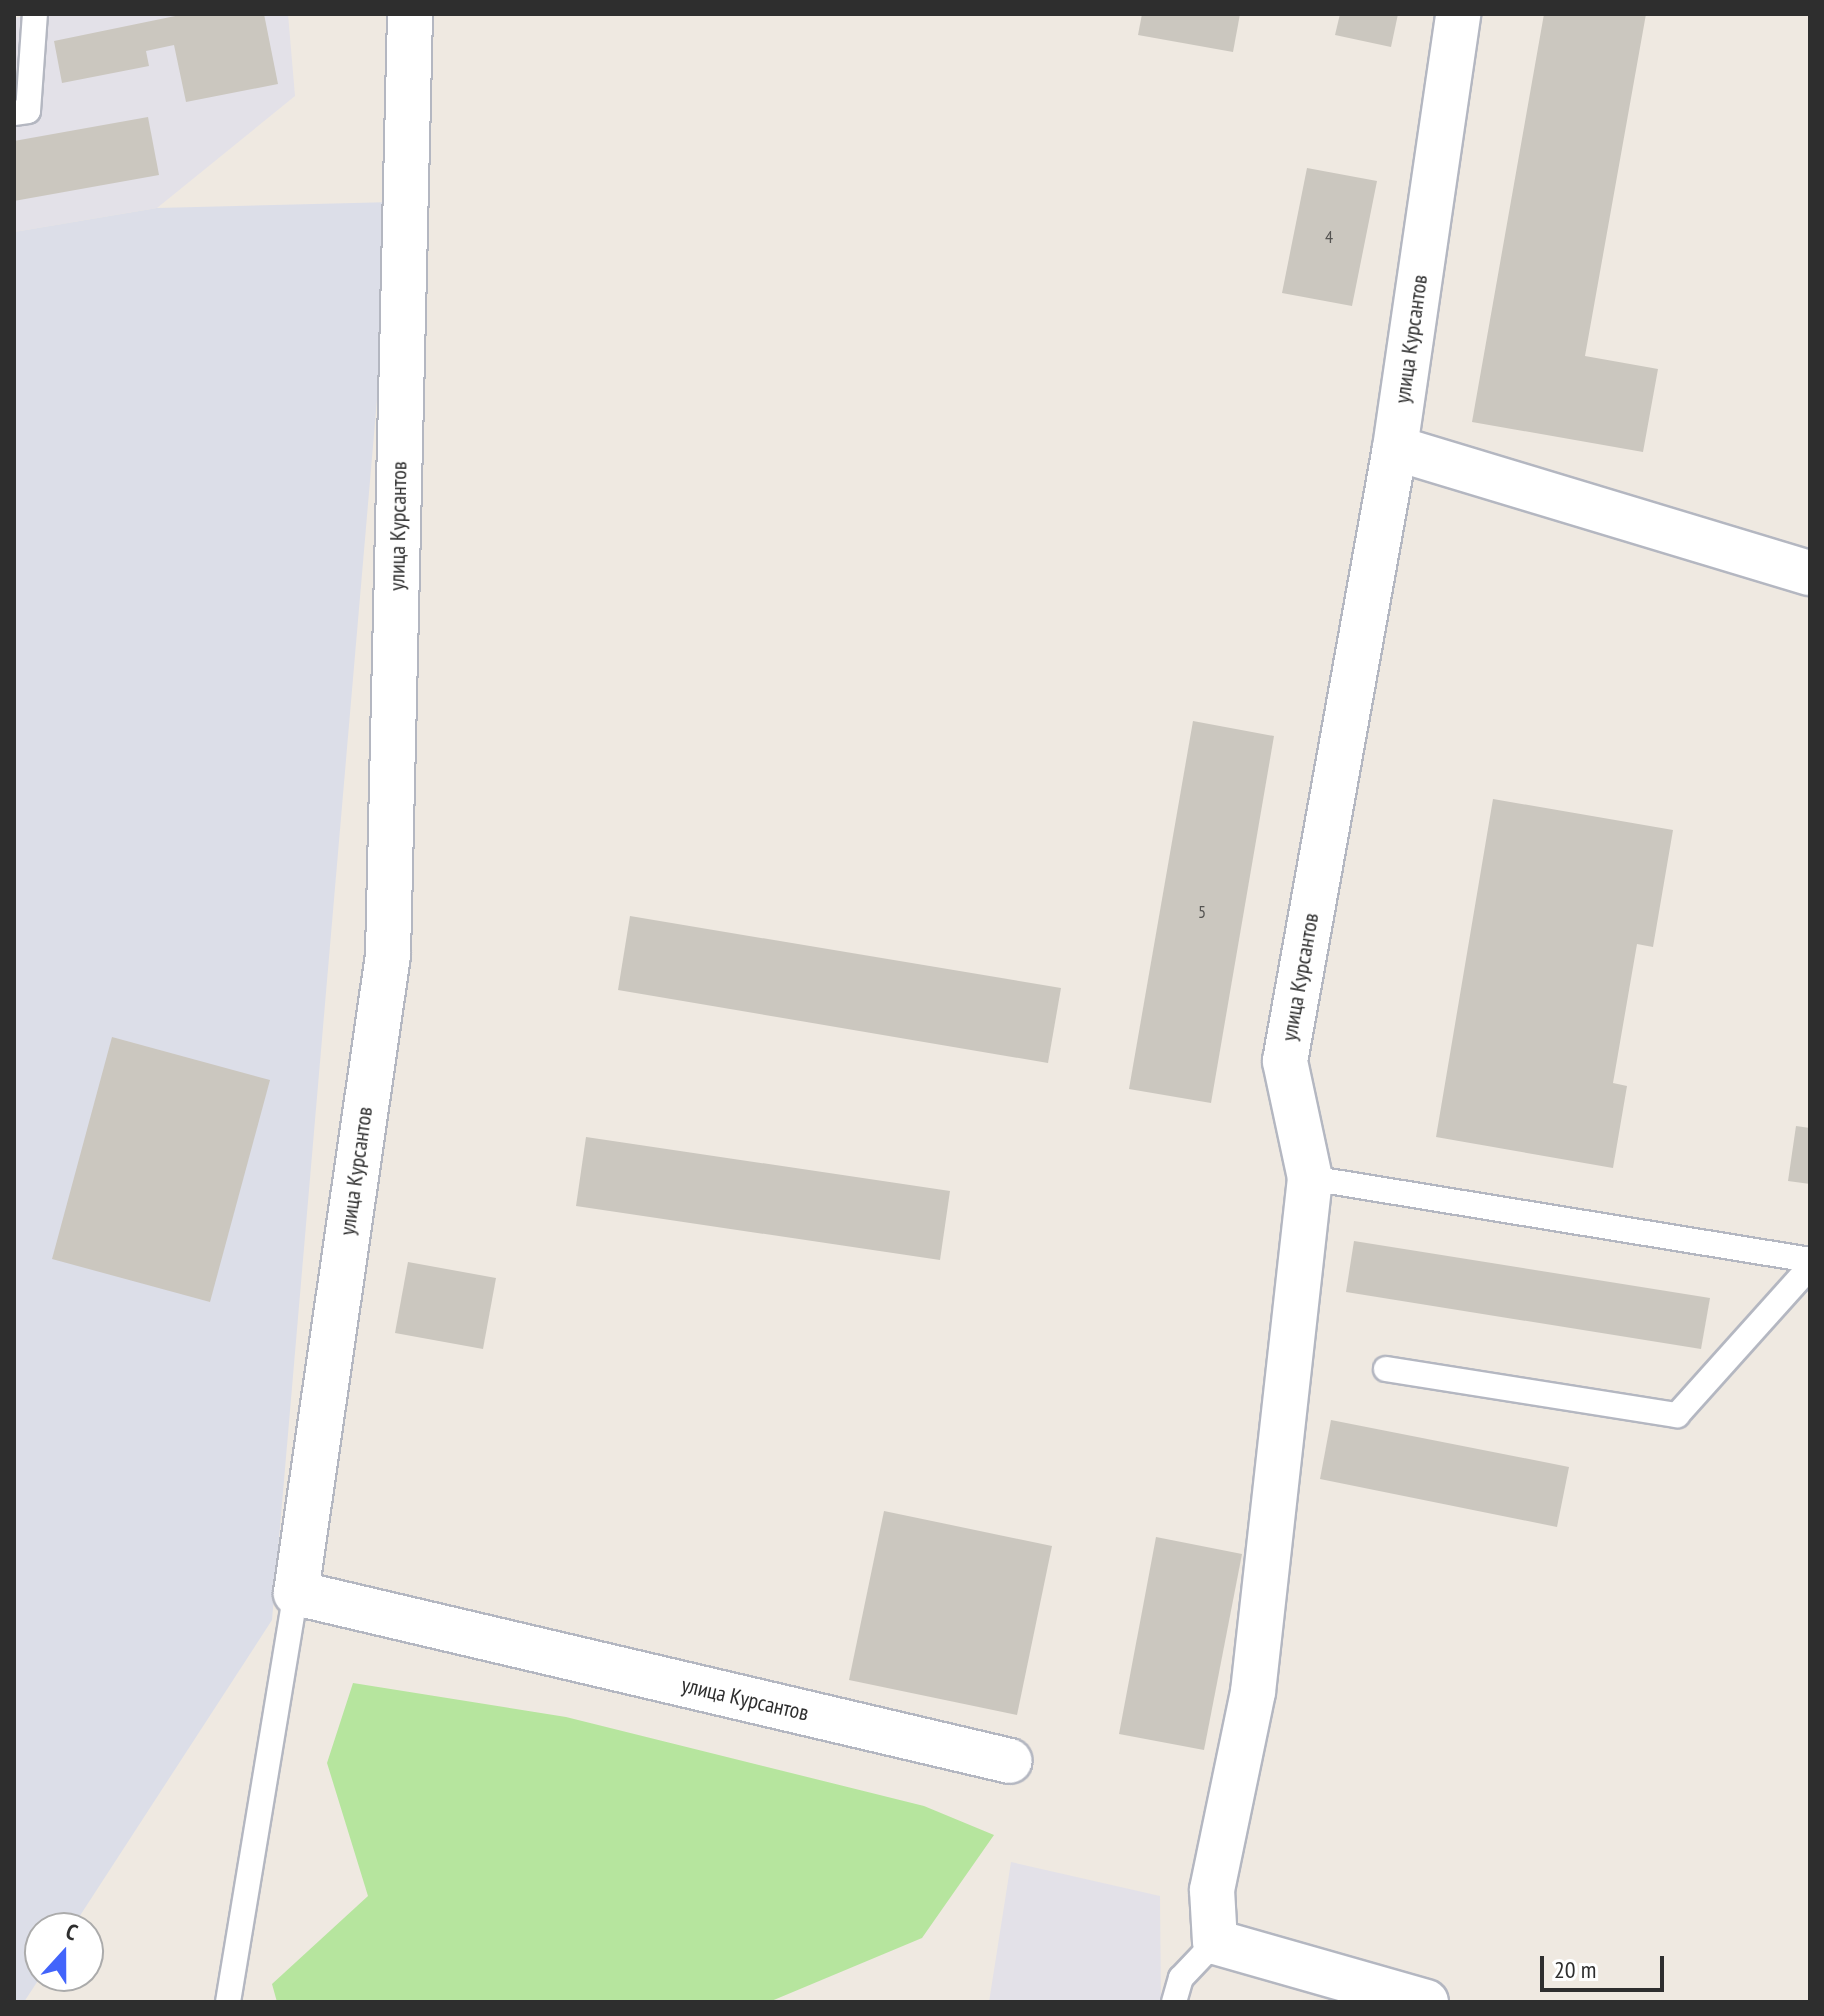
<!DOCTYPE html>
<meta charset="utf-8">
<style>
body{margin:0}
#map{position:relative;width:1824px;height:2016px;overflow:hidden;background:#efe9e1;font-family:"PT Sans Narrow",sans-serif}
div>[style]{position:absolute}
.industrial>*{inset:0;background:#e3e1e8}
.airport>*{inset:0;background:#dcdee8}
.green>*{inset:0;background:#b6e59e}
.building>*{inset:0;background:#cbc7bf}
.roads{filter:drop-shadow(2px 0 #b4b7c1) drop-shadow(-2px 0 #b4b7c1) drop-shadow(0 2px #b4b7c1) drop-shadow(0 -2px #b4b7c1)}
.lane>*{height:24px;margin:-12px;padding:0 12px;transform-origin:12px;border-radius:12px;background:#fff}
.street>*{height:44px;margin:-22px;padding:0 22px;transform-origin:22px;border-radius:22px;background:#fff}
span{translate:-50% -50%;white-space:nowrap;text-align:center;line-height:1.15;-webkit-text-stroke:8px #fff;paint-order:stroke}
.number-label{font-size:18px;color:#555452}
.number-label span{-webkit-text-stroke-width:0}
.street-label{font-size:22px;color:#2e2e2e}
.frame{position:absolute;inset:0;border:16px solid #2e2e2e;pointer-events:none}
.north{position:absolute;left:24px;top:1912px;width:80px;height:80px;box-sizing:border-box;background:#fff;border:2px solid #ababab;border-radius:50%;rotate:21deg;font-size:22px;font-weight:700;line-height:32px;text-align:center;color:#2e2e2e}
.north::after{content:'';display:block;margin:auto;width:28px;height:36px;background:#4264fb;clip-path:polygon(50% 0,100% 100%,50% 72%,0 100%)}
.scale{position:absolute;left:1540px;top:1956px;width:124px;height:36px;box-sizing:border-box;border:4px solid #2e2e2e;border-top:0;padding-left:10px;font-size:24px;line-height:28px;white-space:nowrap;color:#2e2e2e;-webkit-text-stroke:6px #fff;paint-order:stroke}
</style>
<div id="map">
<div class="industrial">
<div style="clip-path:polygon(35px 14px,288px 14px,295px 96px,157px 208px,14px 232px,14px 18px)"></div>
<div style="clip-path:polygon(1011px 1862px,1160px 1896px,1161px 2002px,989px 2002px)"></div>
</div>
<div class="airport">
<div style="clip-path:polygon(394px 202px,272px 1620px,72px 1928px,40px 1928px,41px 1976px,24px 2002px,14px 2002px,14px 232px,157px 208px)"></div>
</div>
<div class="green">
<div style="clip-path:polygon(353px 1683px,566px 1717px,924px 1806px,994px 1835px,922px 1938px,769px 2002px,277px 2002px,272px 1984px,368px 1896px,327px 1763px)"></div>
</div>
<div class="building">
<div style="clip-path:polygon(185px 14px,264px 14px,278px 84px,186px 102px,174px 45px,146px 51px,149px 66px,62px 83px,54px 41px)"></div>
<div style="clip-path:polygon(1142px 14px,1240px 14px,1233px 52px,1138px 35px)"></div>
<div style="clip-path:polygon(1340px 14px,1398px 14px,1391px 47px,1335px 35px)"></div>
<div style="clip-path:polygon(1544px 14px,1646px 14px,1585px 356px,1658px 369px,1643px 452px,1472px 422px)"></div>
<div style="clip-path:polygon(148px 117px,159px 175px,14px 201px,14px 141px)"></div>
<div style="clip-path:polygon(1307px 168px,1377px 181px,1352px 306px,1282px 293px)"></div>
<div style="clip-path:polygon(1193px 721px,1274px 736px,1211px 1103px,1129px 1089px)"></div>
<div style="clip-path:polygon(1493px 799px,1673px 830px,1653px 947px,1637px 944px,1613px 1083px,1627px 1086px,1613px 1168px,1436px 1137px)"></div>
<div style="clip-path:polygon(630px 916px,1061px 988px,1048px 1063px,618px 990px)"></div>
<div style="clip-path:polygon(112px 1037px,270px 1080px,210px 1302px,52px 1259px)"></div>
<div style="clip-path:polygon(1796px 1126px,1810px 1128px,1810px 1184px,1788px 1181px)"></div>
<div style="clip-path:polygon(586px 1137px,950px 1191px,940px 1260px,576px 1206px)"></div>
<div style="clip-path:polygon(1354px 1241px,1710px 1298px,1701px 1349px,1346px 1292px)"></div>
<div style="clip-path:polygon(408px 1262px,496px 1278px,483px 1349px,395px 1333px)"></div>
<div style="clip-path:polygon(1331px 1420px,1569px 1467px,1557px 1527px,1320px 1479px)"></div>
<div style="clip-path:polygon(884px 1511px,1052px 1546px,1017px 1715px,849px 1680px)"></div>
<div style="clip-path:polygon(1156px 1537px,1242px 1554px,1204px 1750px,1119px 1734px)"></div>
</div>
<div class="roads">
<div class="lane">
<div style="left:14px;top:113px;width:14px;rotate:-8deg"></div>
<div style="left:28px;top:111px;width:97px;rotate:-85.9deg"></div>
<div style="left:1310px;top:1178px;width:507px;rotate:9.31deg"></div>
<div style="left:1386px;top:1369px;width:295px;rotate:9deg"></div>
<div style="left:1677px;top:1415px;width:199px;rotate:-48.1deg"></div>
<div style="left:228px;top:2002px;width:415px;rotate:-80.6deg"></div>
<div style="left:1174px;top:2002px;width:25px;rotate:-74deg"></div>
<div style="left:1181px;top:1978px;width:50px;rotate:-46.6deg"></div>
</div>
<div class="street">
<div style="left:410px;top:14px;width:941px;rotate:91.34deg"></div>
<div style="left:388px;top:955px;width:645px;rotate:98.21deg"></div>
<div style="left:296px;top:1593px;width:733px;rotate:13.24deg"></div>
<div style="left:1395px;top:448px;width:433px;rotate:16.8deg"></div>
<div style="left:1426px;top:2002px;width:219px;rotate:-164.1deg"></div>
<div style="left:1215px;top:1942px;width:52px;rotate:-93.3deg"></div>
<div style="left:1212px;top:1890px;width:202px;rotate:-78.3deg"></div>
<div style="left:1253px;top:1692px;width:517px;rotate:-83.67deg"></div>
<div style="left:1310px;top:1178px;width:120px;rotate:-102.1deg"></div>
<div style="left:1285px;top:1061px;width:623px;rotate:-79.83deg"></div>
<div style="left:1395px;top:448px;width:439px;rotate:-81.7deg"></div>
</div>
</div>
<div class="number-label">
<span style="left:1329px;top:237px">4</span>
<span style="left:1202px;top:912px">5</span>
</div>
<div class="street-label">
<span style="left:1411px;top:339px;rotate:-82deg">улица Курсантов</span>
<span style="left:398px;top:526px;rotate:-89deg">улица Курсантов</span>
<span style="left:1300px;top:977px;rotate:-80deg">улица Курсантов</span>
<span style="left:356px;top:1171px;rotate:-82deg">улица Курсантов</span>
<span style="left:745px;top:1699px;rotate:13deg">улица Курсантов</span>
</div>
<div class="frame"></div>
<div class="north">С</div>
<div class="scale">20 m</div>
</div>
